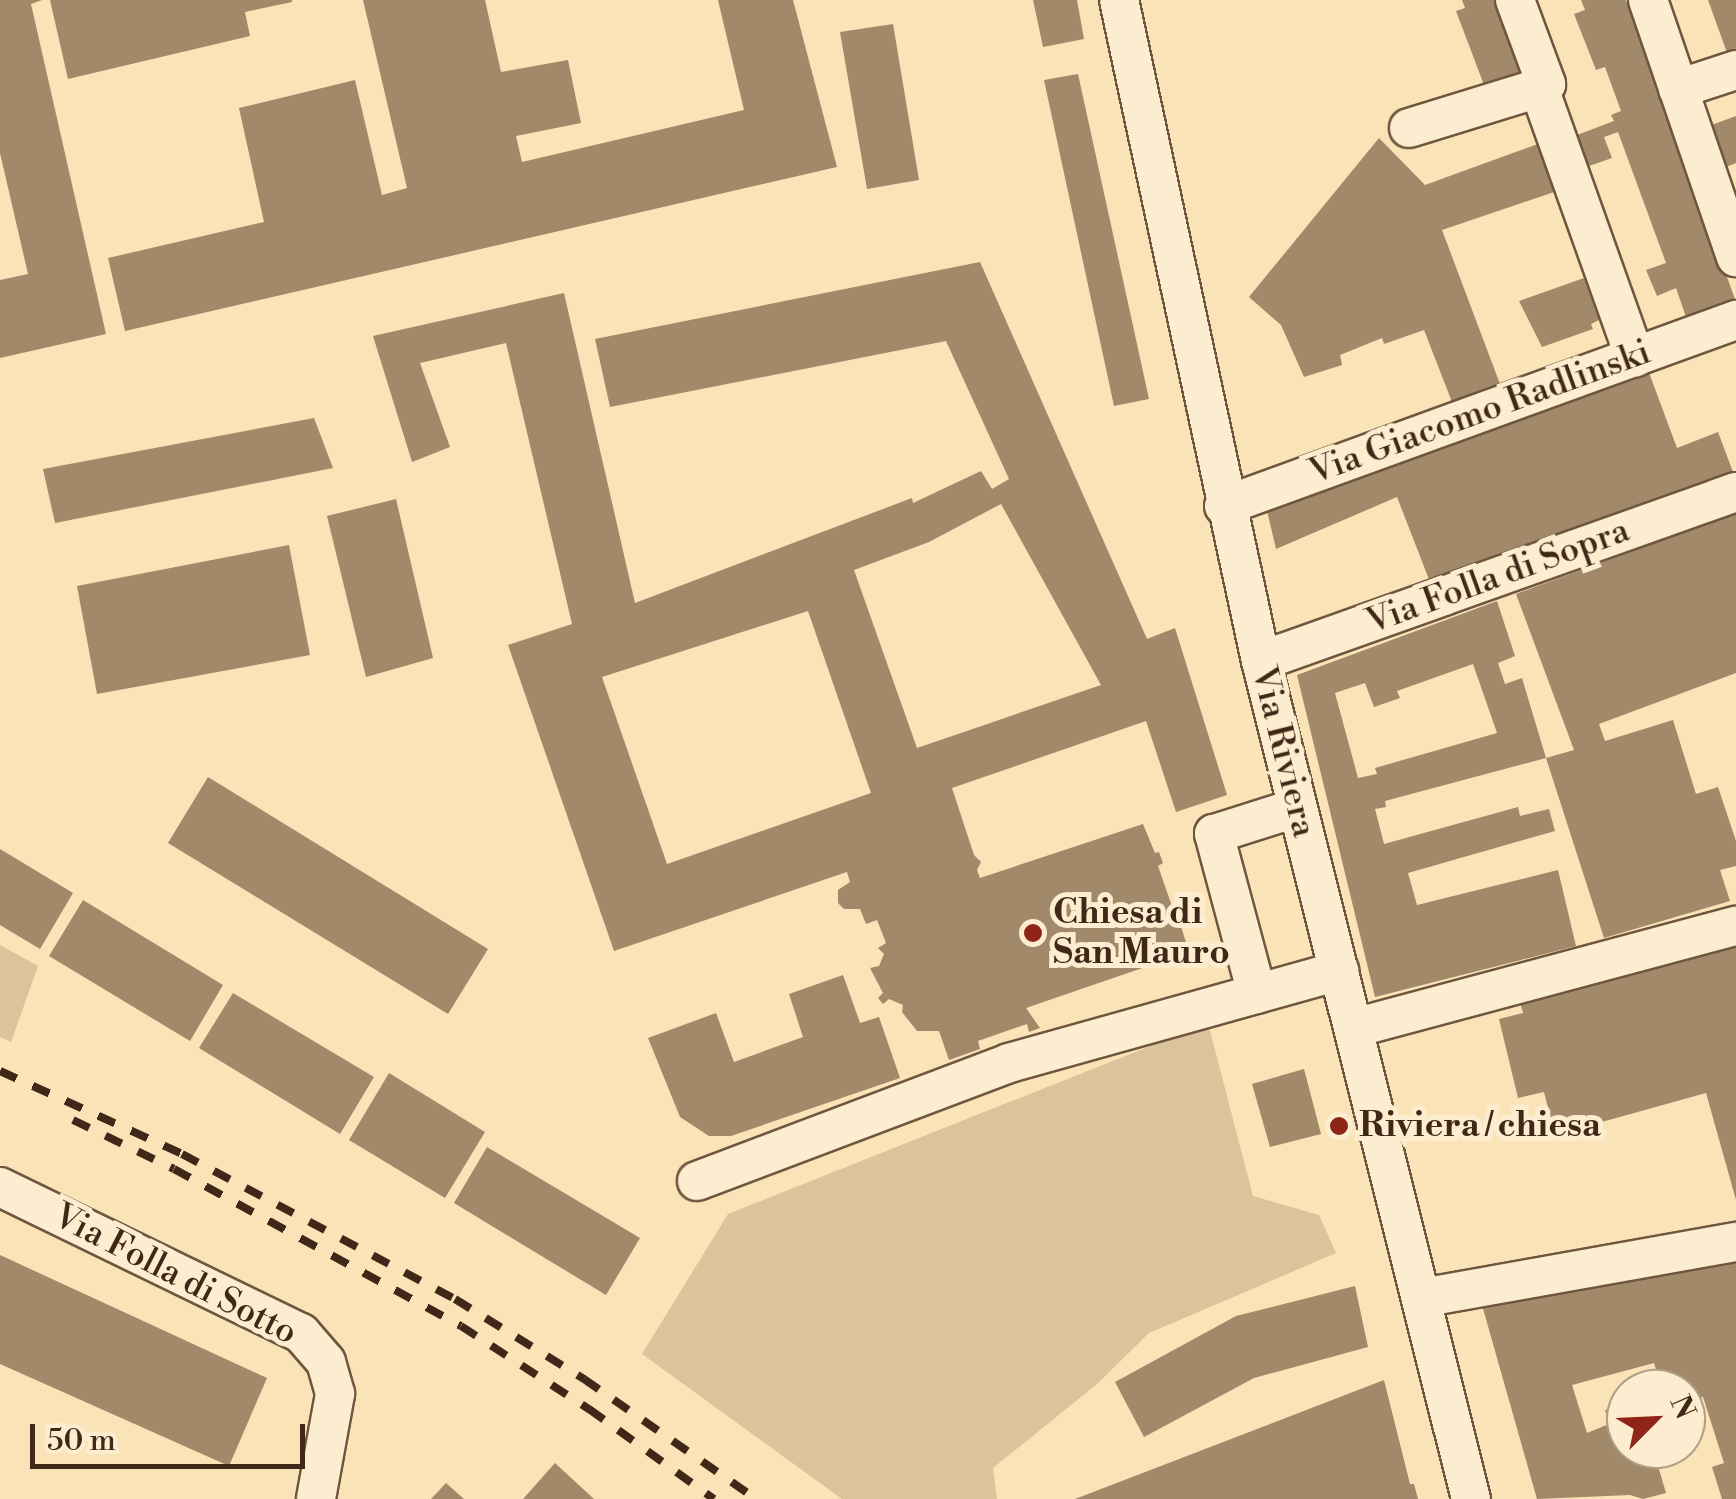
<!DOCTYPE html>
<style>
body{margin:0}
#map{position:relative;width:1736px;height:1499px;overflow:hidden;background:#fae3b6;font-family:"Libre Bodoni",serif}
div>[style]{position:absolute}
.green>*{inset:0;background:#dbc39b}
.building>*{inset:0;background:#a1896a}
.roads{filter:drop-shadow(2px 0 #6f563f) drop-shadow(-2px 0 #6f563f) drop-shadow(0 2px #6f563f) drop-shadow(0 -2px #6f563f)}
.minor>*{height:38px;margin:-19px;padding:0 19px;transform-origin:19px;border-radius:19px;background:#fcedd0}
.rail>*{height:8px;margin-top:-4px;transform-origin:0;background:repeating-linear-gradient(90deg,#412717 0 18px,transparent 0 36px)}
.dots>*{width:28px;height:28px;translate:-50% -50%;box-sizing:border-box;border:5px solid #fcedd0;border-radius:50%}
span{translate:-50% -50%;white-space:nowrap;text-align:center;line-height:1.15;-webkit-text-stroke:10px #fcedd0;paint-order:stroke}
.street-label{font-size:35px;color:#412717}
.poi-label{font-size:35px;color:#412717;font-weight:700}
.left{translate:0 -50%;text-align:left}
.north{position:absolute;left:1606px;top:1369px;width:100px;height:100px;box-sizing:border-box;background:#fcedd0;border:2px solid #b19e86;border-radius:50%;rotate:66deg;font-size:28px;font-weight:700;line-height:40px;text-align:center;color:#412717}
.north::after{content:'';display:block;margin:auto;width:35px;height:45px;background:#8f2418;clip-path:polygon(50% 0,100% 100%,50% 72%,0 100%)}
.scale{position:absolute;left:30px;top:1424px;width:275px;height:45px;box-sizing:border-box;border:5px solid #412717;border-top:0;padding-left:12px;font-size:30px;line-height:35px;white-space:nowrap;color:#412717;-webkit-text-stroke:8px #fcedd0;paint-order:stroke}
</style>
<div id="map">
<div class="green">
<div style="clip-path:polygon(0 945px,38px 966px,11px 1042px,0 1037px)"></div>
<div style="clip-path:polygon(1208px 1023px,1253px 1196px,1319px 1215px,1336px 1253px,1149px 1333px,1097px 1384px,993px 1468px,997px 1499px,842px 1499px,642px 1354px,728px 1214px)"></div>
</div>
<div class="building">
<div style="clip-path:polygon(0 0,42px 0,31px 4px,106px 334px,0 358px,0 280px,28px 274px,0 153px)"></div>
<div style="clip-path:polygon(50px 0,292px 0,292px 2px,245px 12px,250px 36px,68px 79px)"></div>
<div style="clip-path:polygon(363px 0,485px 0,501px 72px,568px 60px,581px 123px,516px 136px,522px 162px,744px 110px,718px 0,793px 0,837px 167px,125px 331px,108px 258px,264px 222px,239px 108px,355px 80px,382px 195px,407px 188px)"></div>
<div style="clip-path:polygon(1033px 0,1077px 0,1084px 39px,1043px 47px)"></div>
<div style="clip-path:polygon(1462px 0,1499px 0,1525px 71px,1484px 85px,1456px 11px,1465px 8px)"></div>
<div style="clip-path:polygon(1581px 0,1626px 0,1735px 299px,1686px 317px,1676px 288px,1657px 296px,1646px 270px,1666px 263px,1618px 132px,1604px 137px,1612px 158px,1589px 166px,1577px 135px,1614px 121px,1611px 115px,1621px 111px,1605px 67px,1596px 70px,1574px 14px,1585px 10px)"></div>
<div style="clip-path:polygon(1708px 0,1736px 0,1736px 59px,1730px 61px)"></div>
<div style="clip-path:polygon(893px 24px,919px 180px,867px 189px,840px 32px)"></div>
<div style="clip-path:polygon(1078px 74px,1149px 399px,1114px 406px,1044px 80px)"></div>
<div style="clip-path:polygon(1736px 116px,1736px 163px,1721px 169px,1706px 127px)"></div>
<div style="clip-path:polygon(1379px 138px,1425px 185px,1549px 140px,1566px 188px,1442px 230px,1500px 384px,1452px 402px,1424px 330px,1384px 344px,1382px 338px,1340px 355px,1342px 365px,1304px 377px,1281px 325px,1249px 297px)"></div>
<div style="clip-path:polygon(evenodd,980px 262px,1147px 639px,1175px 628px,1227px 795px,1176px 812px,1146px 721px,952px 788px,974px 855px,981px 862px,977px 870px,980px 878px,1143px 824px,1155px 853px,1159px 852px,1163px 863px,1158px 866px,1174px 912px,1180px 910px,1183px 918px,1179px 920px,1189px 952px,1026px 1008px,1040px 1028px,1029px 1032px,1027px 1024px,978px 1041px,980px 1049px,949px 1060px,939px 1031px,917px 1031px,902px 1012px,903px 1005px,889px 999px,883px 1004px,878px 998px,883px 993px,870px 968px,879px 966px,884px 954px,878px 948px,886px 943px,877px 920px,866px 924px,860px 909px,844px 909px,838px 903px,838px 890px,850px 882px,847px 872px,614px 951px,508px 645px,572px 624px,506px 343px,420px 363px,450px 447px,412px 462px,373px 336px,564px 293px,635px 603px,912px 498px,913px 503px,981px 471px,992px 489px,1009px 479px,946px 341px,610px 407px,595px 339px,980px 262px,1001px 504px,1101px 685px,917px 748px,854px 570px,929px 542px,1001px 504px,980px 262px,808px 611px,871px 793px,667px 864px,602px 677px,808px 611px)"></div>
<div style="clip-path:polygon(1584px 278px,1599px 320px,1591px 324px,1593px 329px,1542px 347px,1519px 301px)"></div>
<div style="clip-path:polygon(1645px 362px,1677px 448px,1718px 432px,1733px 472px,1430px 582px,1397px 497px,1276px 549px,1265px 502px)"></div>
<div style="clip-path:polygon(314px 418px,333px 468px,55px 523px,43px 469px)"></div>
<div style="clip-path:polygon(396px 499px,433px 658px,366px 677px,327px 516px)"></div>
<div style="clip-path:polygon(evenodd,1736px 513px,1736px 673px,1599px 724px,1605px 741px,1673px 720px,1696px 794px,1718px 787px,1736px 841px,1736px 866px,1720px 870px,1730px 901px,1604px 938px,1546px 758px,1385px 801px,1386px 807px,1375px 809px,1384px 844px,1518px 807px,1520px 816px,1549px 809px,1555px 831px,1408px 873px,1417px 905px,1558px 870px,1576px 946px,1375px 997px,1297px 675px,1497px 601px,1515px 656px,1498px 663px,1505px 684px,1522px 678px,1546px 758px,1574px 750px,1516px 594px,1736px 513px,1473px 664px,1497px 733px,1375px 768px,1377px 774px,1358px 778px,1335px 693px,1365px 683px,1374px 707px,1400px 698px,1397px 691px,1473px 664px)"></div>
<div style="clip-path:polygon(289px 545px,310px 655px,97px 694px,77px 586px)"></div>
<div style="clip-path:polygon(208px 777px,488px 949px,448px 1014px,168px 843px)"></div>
<div style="clip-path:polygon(0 849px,73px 893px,40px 949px,0 925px)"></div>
<div style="clip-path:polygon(83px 900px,223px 985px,190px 1041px,49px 956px)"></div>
<div style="clip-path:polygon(1736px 935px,1736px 1200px,1706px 1093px,1555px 1135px,1544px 1092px,1518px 1098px,1499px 1019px,1523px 1013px,1517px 991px)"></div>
<div style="clip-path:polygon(843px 975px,860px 1023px,879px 1017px,900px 1078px,731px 1136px,709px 1136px,680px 1117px,648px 1038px,716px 1013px,734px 1062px,803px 1037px,789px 994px)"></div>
<div style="clip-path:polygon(233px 993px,374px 1077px,340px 1134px,199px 1048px)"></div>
<div style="clip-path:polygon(1304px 1069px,1321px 1134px,1270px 1147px,1252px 1084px)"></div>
<div style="clip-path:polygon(389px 1073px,485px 1132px,445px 1198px,349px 1140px)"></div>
<div style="clip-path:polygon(487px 1147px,640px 1238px,606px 1295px,454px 1203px)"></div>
<div style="clip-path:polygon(1736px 1252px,1736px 1499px,1722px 1499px,1712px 1467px,1724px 1463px,1703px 1397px,1686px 1402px,1686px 1389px,1662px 1389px,1654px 1363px,1572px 1385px,1587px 1433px,1609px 1424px,1605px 1410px,1626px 1405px,1626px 1449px,1653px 1449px,1666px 1493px,1643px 1499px,1630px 1495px,1537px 1499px,1480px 1298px)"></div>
<div style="clip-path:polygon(0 1255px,267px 1378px,229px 1466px,0 1364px)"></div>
<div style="clip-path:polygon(1355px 1286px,1368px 1347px,1254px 1378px,1144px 1437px,1115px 1382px,1236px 1316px)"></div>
<div style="clip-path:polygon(1384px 1380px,1410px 1484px,1414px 1484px,1418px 1499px,1075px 1499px)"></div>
<div style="clip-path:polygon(555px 1463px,594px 1499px,523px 1499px)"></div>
<div style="clip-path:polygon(446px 1483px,464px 1499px,431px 1499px)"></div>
</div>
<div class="roads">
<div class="minor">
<div style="left:1119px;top:0;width:676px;rotate:77.88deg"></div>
<div style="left:1261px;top:661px;width:864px;rotate:75.93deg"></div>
<div style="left:1515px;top:0;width:90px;rotate:69.7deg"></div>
<div style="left:1546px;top:84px;width:8px;rotate:150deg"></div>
<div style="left:1539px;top:88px;width:286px;rotate:70.4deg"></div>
<div style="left:1648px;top:0;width:272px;rotate:71.1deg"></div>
<div style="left:1678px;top:89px;width:61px;rotate:-18.1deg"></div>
<div style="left:1409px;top:128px;width:136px;rotate:-17.1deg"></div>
<div style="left:1224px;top:506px;width:545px;rotate:-19.97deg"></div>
<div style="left:1261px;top:661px;width:504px;rotate:-19.59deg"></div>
<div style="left:1257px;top:994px;width:166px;rotate:-105deg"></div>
<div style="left:1214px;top:834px;width:86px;rotate:-17.6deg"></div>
<div style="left:1354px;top:1028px;width:395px;rotate:-15deg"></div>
<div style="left:697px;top:1181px;width:334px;rotate:-20.7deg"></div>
<div style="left:1009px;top:1063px;width:343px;rotate:-15.6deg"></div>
<div style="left:0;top:1187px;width:335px;rotate:25.9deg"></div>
<div style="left:301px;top:1333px;width:38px;rotate:49deg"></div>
<div style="left:326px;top:1362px;width:33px;rotate:74deg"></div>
<div style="left:335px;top:1394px;width:107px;rotate:100.3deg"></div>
<div style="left:1421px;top:1298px;width:320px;rotate:-10.1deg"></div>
</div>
</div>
<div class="rail">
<div style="left:0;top:1071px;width:200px;rotate:24.5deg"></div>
<div style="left:182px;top:1154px;width:309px;rotate:28deg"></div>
<div style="left:455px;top:1299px;width:152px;rotate:31.8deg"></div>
<div style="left:584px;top:1379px;width:210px;rotate:34.9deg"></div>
<div style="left:73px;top:1120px;width:112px;rotate:25.9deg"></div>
<div style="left:174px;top:1169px;width:327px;rotate:28.7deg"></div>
<div style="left:461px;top:1326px;width:153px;rotate:33deg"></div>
<div style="left:589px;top:1409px;width:154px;rotate:35.8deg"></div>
</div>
<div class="dots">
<div style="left:1033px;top:933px;background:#8f2418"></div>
<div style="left:1339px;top:1126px;background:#8f2418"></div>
</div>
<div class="street-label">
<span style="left:1480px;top:413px;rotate:-20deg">Via Giacomo Radlinski</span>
<span style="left:1498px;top:577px;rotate:-20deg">Via Folla di Sopra</span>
<span style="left:1283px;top:752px;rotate:76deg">Via Riviera</span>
<span style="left:175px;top:1275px;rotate:27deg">Via Folla di Sotto</span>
</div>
<div class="poi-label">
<span class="left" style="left:1053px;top:933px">Chiesa di<br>San Mauro</span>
<span class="left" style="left:1359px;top:1126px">Riviera / chiesa</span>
</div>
<div class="north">N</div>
<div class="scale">50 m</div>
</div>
